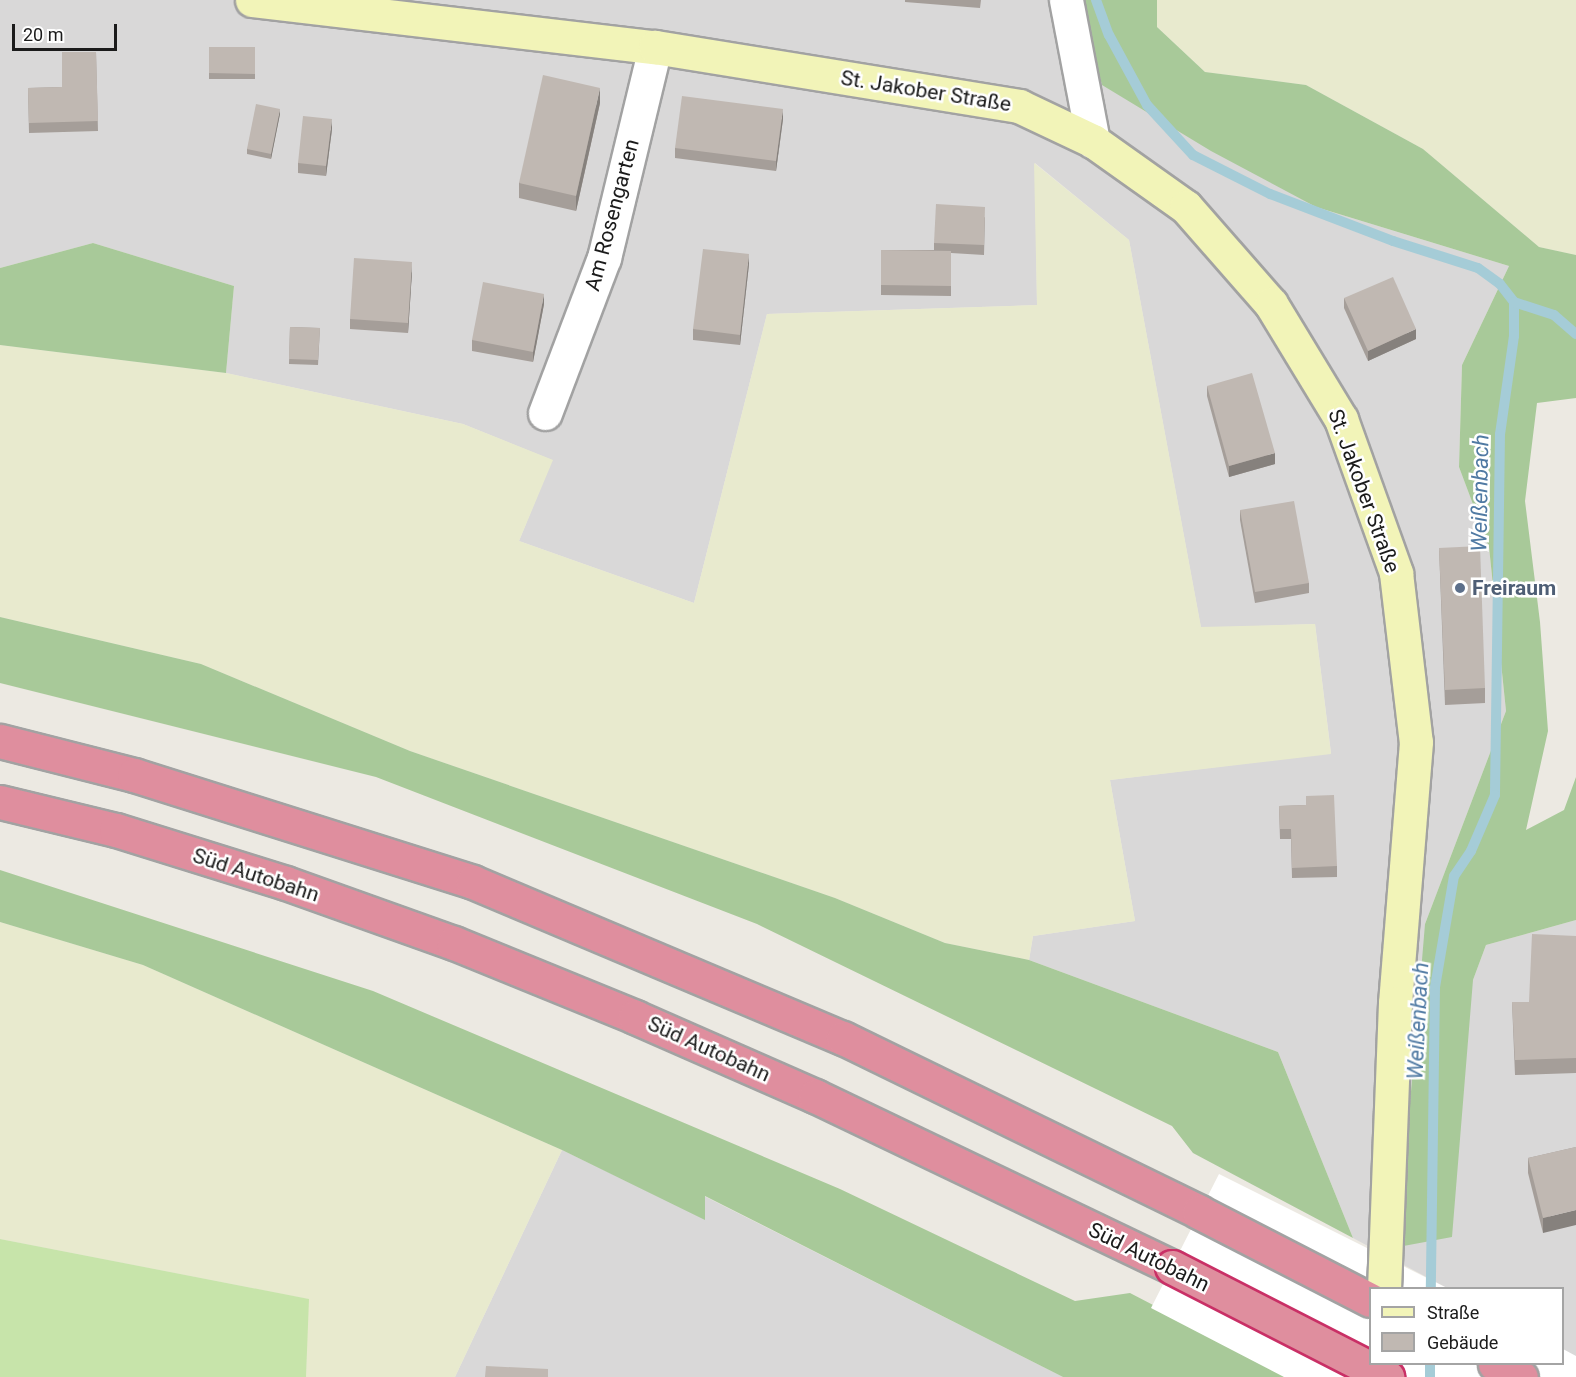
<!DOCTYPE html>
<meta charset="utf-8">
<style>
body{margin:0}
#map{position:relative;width:1576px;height:1377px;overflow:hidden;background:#ece9e2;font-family:Roboto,sans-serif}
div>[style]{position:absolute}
.residential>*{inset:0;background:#d9d8d8}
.farmland>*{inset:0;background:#e8eace}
.grass>*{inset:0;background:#c7e4aa}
.forest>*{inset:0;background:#a8c999}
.pier>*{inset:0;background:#fff}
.stream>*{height:10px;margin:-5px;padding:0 5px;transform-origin:5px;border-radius:5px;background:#a5ccd7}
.roads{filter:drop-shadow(2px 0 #a2a2a2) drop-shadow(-2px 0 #a2a2a2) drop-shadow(0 2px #a2a2a2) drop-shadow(0 -2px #a2a2a2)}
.minor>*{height:33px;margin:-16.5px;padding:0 16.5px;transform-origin:16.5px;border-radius:16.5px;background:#fff}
.secondary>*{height:33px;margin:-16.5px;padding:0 16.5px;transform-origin:16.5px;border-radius:16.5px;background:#f2f4b8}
.motorway>*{height:33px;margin:-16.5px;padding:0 16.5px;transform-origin:16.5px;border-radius:16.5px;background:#df8e9e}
.bridges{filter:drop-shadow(2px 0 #c93066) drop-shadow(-2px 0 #c93066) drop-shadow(0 2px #c93066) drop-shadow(0 -2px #c93066)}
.motorway-bridge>*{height:33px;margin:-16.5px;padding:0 16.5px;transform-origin:16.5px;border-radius:16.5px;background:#df8e9e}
.wall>*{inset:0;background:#a59e99}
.shaded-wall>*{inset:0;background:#86817d}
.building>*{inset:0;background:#c0b8b2}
.dots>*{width:16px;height:16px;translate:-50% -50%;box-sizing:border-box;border:3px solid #fff;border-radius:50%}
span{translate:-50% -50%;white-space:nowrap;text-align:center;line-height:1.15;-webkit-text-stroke:5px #fff;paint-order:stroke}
.street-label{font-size:21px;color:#1b1b1b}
.service-label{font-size:21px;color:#4e5e75;font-weight:700}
.left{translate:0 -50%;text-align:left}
.water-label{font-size:22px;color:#507aa3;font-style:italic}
.legend{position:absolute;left:1369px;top:1287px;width:195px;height:78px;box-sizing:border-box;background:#fff;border:2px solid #a4a4a4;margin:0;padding:8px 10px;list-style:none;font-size:18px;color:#1b1b1b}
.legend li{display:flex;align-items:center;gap:12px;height:30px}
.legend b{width:30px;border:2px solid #a4a4a4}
.scale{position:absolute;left:12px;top:24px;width:105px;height:27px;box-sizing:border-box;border:3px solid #1b1b1b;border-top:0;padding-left:8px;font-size:18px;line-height:21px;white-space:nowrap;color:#1b1b1b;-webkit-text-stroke:4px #fff;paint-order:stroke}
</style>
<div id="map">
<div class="residential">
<div style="clip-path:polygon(0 0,1079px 0,1316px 207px,1509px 266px,1462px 365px,1459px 467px,1489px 547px,1506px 711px,1425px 924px,1473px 980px,1486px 945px,1576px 920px,1576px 1357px,1563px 1350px,1562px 1288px,1447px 1288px,1353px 1238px,1278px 1052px,1029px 960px,1033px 936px,1135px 921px,1110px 780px,1331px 753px,1315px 624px,1201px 628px,1129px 240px,1035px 163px,1037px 305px,767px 314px,694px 603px,519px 541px,552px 460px,463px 424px,226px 373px,234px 286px,93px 243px,0 268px)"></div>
<div style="clip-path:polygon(562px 1150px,705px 1219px,704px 1196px,1063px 1377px,455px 1377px)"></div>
</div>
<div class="farmland">
<div style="clip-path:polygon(1157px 0,1576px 0,1576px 255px,1539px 247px,1423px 149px,1306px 85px,1205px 72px,1157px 27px)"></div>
<div style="clip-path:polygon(1034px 163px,1129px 240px,1201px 627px,1315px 624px,1331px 754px,1110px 780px,1135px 921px,1033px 936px,1029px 960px,945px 943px,835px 898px,410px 751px,201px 664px,0 617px,0 345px,226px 373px,463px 424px,553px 460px,519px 541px,694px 603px,767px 314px,1037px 305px)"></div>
<div style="clip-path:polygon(0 922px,143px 965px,562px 1150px,455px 1377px,306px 1377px,308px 1299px,0 1239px)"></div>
</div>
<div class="grass">
<div style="clip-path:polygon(0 1239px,309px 1299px,306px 1377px,0 1377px)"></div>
</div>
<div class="forest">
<div style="clip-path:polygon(1079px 0,1157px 0,1157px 27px,1205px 72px,1306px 85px,1423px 149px,1539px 247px,1576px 255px,1576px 398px,1537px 403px,1525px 501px,1540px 622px,1548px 731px,1526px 830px,1564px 810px,1576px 777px,1576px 920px,1486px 945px,1473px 980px,1452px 1237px,1398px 1247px,1425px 924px,1506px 711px,1489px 547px,1459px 467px,1462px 365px,1509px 266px,1316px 207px,1211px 151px,1102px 85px)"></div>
<div style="clip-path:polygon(93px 243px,234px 286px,226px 373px,0 345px,0 268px)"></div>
<div style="clip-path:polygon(0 617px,201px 664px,410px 751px,835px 898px,945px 943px,1029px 960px,1278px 1052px,1353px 1238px,1193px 1153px,1172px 1126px,757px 924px,376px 777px,0 683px)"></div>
<div style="clip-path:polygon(0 870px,373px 991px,840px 1189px,1075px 1301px,1130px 1293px,1292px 1377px,1063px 1377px,705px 1196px,705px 1220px,562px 1150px,143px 965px,0 922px)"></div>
</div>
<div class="pier">
<div style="clip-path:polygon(1219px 1174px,1447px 1288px,1370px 1288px,1370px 1364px,1562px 1364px,1563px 1349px,1576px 1356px,1576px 1377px,1284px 1377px,1151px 1308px)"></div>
</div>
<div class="stream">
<div style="left:1096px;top:0;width:37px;rotate:70deg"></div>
<div style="left:1109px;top:35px;width:80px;rotate:61.5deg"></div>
<div style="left:1147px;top:105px;width:68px;rotate:47.4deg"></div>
<div style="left:1193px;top:155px;width:86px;rotate:26.9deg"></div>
<div style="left:1270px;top:194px;width:132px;rotate:20.9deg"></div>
<div style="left:1393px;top:241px;width:89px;rotate:17.6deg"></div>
<div style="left:1478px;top:268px;width:27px;rotate:36deg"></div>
<div style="left:1500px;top:284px;width:23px;rotate:52deg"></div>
<div style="left:1514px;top:302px;width:34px;rotate:90deg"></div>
<div style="left:1514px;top:336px;width:99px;rotate:98.1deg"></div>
<div style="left:1500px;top:434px;width:361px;rotate:90.8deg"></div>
<div style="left:1495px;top:795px;width:61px;rotate:113.2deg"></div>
<div style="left:1471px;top:851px;width:30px;rotate:124deg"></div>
<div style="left:1454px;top:876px;width:113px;rotate:99.7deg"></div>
<div style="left:1435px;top:987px;width:301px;rotate:90.8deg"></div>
<div style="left:1514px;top:302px;width:42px;rotate:18deg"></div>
<div style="left:1554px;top:315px;width:29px;rotate:41deg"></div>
<div style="left:1430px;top:1377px;width:13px;rotate:-90deg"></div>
</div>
<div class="roads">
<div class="minor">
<div style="left:1066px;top:0;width:144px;rotate:79.2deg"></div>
<div style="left:545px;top:413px;width:166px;rotate:-69.2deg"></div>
<div style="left:604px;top:258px;width:217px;rotate:-76.4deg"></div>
</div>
<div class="secondary">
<div style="left:252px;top:0;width:406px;rotate:6.7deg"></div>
<div style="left:655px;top:47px;width:369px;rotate:9.2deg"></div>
<div style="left:1019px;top:106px;width:82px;rotate:25.3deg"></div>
<div style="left:1093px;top:141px;width:114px;rotate:35.4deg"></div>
<div style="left:1186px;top:207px;width:129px;rotate:48.8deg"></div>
<div style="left:1271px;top:304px;width:135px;rotate:58.7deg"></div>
<div style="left:1341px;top:419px;width:164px;rotate:70.3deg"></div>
<div style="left:1396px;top:573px;width:170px;rotate:83.3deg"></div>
<div style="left:1416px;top:742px;width:262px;rotate:94.6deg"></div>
<div style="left:1395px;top:1003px;width:285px;rotate:92.2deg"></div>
</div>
<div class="motorway">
<div style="left:0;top:741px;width:138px;rotate:14.2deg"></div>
<div style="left:134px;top:775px;width:355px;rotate:17.5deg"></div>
<div style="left:473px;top:882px;width:402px;rotate:22.9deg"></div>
<div style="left:843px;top:1038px;width:396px;rotate:26deg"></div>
<div style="left:1199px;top:1212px;width:192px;rotate:27.2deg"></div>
<div style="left:0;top:802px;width:119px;rotate:13.6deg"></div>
<div style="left:116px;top:830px;width:178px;rotate:17.3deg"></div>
<div style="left:286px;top:883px;width:178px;rotate:19.7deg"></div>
<div style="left:454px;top:943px;width:196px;rotate:22.2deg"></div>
<div style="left:635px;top:1017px;width:197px;rotate:23.7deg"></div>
<div style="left:815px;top:1096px;width:396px;rotate:25.6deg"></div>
<div style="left:1495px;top:1364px;width:29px;rotate:27deg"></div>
</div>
</div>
<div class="bridges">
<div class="motorway-bridge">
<div style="left:1172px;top:1267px;width:242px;rotate:27.1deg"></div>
</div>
</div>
<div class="wall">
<div style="clip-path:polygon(905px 0,981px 0,980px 8px,905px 2px)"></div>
<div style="clip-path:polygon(209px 47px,255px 47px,255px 79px,209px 79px)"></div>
<div style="clip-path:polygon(96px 52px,98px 131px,29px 133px,28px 88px,62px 87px)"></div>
<div style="clip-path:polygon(600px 103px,576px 211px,519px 198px,519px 183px)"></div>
<div style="clip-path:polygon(280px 114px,271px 159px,247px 154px,247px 149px)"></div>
<div style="clip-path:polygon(783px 119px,776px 171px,675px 158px,675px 148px)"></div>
<div style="clip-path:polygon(332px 129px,326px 176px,298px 173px,298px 163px)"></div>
<div style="clip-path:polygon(985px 217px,984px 255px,951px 253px,951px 296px,881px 295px,881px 250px,934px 250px,934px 243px)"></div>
<div style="clip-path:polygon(749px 264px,740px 345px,693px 340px,693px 329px)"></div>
<div style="clip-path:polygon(412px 272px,408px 333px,350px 329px,350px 319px)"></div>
<div style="clip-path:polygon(1344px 298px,1416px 339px,1368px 361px,1344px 308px)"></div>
<div style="clip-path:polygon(544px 304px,533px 362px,472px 351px,472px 340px)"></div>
<div style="clip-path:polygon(290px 327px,320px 328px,318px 365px,289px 364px)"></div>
<div style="clip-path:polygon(1207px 386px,1275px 464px,1229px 477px,1207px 396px)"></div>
<div style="clip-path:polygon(1240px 510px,1309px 583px,1309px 593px,1255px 603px,1240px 520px)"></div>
<div style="clip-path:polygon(1439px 548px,1485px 688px,1485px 703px,1445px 705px)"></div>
<div style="clip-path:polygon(1306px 796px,1337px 866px,1337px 877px,1292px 878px,1291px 839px,1280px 839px,1279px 806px,1306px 805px)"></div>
<div style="clip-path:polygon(1576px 936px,1576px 1073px,1515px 1075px,1512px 1002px,1529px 1002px)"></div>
<div style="clip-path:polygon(1576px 1147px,1543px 1233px,1528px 1173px,1528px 1158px)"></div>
</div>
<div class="shaded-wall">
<div style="clip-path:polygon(600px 88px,600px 103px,576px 211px,576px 196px)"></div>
<div style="clip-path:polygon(280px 109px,280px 114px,271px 159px,271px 154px)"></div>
<div style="clip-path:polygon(783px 109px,783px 119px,776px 171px,776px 161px)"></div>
<div style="clip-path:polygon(332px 119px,332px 129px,326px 176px,326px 166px)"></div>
<div style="clip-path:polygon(749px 254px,749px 264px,740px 345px,740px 335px)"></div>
<div style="clip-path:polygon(412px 262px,412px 272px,408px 333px,408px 323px)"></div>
<div style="clip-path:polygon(544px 294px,544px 304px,533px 362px,533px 352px)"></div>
<div style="clip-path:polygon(1416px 329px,1416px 339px,1368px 361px,1368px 351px)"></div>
<div style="clip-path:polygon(1275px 453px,1275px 464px,1229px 477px,1229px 466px)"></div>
<div style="clip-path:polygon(1576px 1210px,1576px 1225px,1543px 1233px,1543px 1218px)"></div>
</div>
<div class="building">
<div style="clip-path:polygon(209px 47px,255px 47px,255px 74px,209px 73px)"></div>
<div style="clip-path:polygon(62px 52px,96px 52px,98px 121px,29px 123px,28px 88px,62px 87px)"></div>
<div style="clip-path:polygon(543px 75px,600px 88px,576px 196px,519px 183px)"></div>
<div style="clip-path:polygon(682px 96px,783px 109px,776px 161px,675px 148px)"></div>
<div style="clip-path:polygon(256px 104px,280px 109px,271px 154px,247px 149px)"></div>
<div style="clip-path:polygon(303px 116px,332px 119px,326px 166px,298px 163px)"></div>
<div style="clip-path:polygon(936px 204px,985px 207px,984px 245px,934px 243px)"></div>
<div style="clip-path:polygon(703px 249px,749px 254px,740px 335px,693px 329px)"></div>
<div style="clip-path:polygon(881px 250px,951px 251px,951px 286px,881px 285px)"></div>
<div style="clip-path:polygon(354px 258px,412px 262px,408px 323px,350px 319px)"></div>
<div style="clip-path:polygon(1393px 277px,1416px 329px,1368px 351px,1344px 298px)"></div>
<div style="clip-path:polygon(483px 282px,544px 294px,533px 352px,472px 340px)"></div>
<div style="clip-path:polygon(290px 327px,320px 328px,318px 360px,289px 359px)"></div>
<div style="clip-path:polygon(1252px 373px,1275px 453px,1229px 466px,1207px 386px)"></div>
<div style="clip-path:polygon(1294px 501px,1309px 583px,1255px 592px,1240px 510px)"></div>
<div style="clip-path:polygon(1480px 546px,1485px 688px,1445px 690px,1439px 548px)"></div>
<div style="clip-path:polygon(1334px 795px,1337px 866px,1292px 868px,1291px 829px,1280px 829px,1279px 806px,1306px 805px,1306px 796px)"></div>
<div style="clip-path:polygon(1532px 934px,1576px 936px,1576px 1058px,1515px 1060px,1512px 1002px,1529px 1002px)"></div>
<div style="clip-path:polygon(1576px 1147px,1576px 1210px,1543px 1218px,1528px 1158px)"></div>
<div style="clip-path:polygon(486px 1366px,548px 1369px,548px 1377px,485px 1377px)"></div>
</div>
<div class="dots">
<div style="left:1460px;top:588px;background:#5c6f8a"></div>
</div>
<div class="street-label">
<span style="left:926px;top:91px;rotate:9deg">St. Jakober Straße</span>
<span style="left:612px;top:215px;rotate:-75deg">Am Rosengarten</span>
<span style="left:1364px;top:491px;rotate:70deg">St. Jakober Straße</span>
<span style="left:256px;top:875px;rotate:18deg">Süd Autobahn</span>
<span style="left:709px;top:1049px;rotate:24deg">Süd Autobahn</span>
<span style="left:1149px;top:1257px;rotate:26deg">Süd Autobahn</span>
</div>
<div class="service-label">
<span class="left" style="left:1472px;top:588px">Freiraum</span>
</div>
<div class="water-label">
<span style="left:1480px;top:493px;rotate:-89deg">Weißenbach</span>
<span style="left:1418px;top:1021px;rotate:-87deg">Weißenbach</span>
</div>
<ul class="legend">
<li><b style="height:8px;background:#f2f4b8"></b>Straße</li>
<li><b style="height:16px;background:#c0b8b2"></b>Gebäude</li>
</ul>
<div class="scale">20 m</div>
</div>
